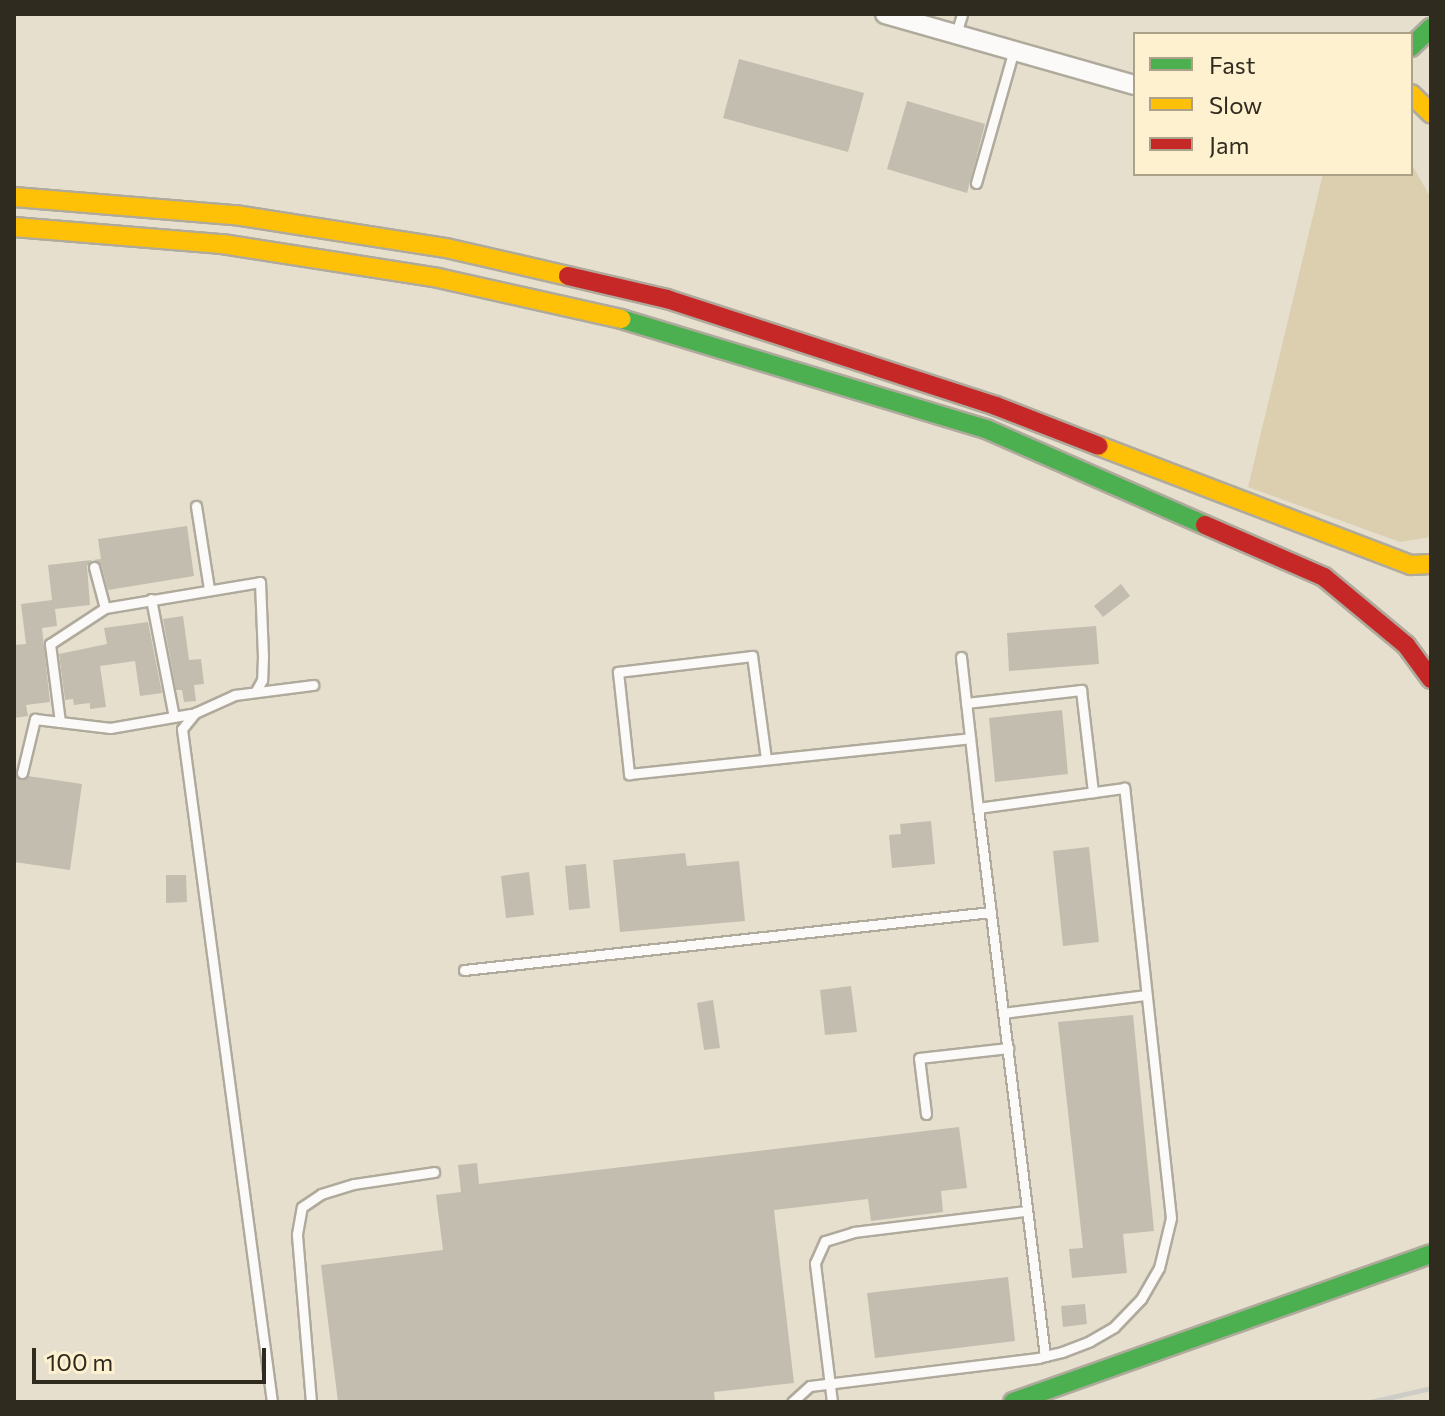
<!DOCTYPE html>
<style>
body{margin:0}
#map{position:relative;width:1445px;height:1416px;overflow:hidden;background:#e6dfce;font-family:Commissioner,sans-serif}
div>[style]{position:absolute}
.green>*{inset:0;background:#dccfb0}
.building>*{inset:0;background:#c2bdaf}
.roads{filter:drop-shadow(2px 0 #afaa9c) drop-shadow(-2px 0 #afaa9c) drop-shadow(0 2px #afaa9c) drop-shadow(0 -2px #afaa9c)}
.lane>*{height:9px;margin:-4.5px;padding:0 4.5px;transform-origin:4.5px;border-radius:4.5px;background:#fbfaf8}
.street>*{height:18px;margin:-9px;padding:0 9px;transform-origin:9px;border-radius:9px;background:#fbfaf8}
.fast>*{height:18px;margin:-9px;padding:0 9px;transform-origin:9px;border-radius:9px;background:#4caf50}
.slow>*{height:18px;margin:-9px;padding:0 9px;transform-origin:9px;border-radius:9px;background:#ffc107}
.jam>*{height:18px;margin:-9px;padding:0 9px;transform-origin:9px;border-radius:9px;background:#c62828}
.rail>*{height:5px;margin:-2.5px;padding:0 2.5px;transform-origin:2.5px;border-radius:2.5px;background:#ceccc7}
span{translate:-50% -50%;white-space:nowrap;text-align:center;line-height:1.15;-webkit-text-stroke:6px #fef1d0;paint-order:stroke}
.frame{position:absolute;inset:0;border:16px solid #302b1f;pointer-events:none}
.legend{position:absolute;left:1133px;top:32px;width:280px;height:144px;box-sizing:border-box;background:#fef1d0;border:2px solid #aca289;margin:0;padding:10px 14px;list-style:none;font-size:24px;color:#302b1f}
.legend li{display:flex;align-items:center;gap:16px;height:40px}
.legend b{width:40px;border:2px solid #aca289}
.scale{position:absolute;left:32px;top:1348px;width:234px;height:36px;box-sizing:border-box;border:4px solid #302b1f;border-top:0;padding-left:10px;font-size:24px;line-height:28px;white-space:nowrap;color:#302b1f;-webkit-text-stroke:6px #fef1d0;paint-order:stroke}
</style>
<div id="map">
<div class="green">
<div style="clip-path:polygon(1411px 163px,1431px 198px,1431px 537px,1400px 542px,1248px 487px,1323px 174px,1411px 174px)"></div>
</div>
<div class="building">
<div style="clip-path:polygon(739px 59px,864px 93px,848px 152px,723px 118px)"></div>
<div style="clip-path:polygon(907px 101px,985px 124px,967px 193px,887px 169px)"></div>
<div style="clip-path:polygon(187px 526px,194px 576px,108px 590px,101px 564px,93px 560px,101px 559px,98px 539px)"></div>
<div style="clip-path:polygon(92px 560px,87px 566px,90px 605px,55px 609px,57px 626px,42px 628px,50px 702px,26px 705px,28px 716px,14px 718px,14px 645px,26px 644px,21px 604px,52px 600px,48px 565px)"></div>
<div style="clip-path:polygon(1121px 584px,1130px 596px,1103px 617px,1094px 606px)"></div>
<div style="clip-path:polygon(183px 616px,189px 660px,201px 659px,204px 684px,194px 685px,196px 701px,184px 702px,182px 690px,176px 690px,163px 619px)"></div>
<div style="clip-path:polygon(148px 622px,162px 693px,140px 696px,135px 661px,100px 666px,106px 707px,90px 709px,90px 703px,74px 705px,73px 699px,65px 700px,59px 654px,107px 644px,104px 628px)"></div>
<div style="clip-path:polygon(1096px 626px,1099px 664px,1009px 671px,1007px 633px)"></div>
<div style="clip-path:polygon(1062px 710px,1068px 774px,995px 782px,989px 718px)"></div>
<div style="clip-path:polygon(14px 775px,21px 780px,28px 776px,82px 784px,70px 870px,14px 862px)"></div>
<div style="clip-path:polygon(931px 821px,935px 864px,892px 868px,889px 835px,901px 834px,900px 824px)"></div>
<div style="clip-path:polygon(1089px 847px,1099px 942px,1063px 946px,1053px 851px)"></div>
<div style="clip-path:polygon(685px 853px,687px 866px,739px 861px,745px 921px,620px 932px,613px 860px)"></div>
<div style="clip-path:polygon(586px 864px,590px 908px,569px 910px,565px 866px)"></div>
<div style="clip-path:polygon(529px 872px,534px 915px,506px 918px,501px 876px)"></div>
<div style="clip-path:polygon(166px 875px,186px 875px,187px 902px,166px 903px)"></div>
<div style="clip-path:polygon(851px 986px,857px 1032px,825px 1035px,820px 990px)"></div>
<div style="clip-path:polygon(713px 1000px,720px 1048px,704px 1050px,697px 1003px)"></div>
<div style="clip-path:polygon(1133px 1015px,1154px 1231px,1123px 1234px,1127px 1273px,1072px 1278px,1069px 1249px,1083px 1248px,1058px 1022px)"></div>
<div style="clip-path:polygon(959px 1127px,967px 1188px,941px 1191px,943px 1212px,871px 1221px,868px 1199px,774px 1210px,794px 1383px,714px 1392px,715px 1402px,338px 1402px,321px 1265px,443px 1250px,436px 1195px,461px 1192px,458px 1165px,477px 1163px,479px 1184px)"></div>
<div style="clip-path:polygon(1008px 1277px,1015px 1341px,875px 1358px,867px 1293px)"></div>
<div style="clip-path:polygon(1085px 1304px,1087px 1324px,1063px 1327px,1061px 1306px)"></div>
</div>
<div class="roads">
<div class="lane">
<div style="left:956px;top:34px;width:21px;rotate:-73deg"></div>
<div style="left:976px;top:183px;width:138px;rotate:-74.1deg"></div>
<div style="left:196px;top:506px;width:84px;rotate:81.1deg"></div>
<div style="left:94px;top:567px;width:42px;rotate:75deg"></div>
<div style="left:105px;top:608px;width:157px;rotate:-9.5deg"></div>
<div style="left:260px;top:582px;width:74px;rotate:87.7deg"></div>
<div style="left:263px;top:656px;width:24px;rotate:92deg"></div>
<div style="left:262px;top:680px;width:13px;rotate:119deg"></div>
<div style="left:151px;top:599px;width:120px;rotate:79deg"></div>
<div style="left:961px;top:657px;width:152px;rotate:83.6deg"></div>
<div style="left:966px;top:703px;width:116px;rotate:-6.4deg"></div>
<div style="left:1081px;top:690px;width:103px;rotate:83.3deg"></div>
<div style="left:60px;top:722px;width:79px;rotate:-97.3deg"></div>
<div style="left:50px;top:644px;width:66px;rotate:-33.2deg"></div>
<div style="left:766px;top:759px;width:104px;rotate:-97.7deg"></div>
<div style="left:752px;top:656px;width:135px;rotate:173.2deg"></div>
<div style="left:618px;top:672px;width:103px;rotate:83.8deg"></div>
<div style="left:629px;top:774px;width:343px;rotate:-6deg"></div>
<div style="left:22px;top:773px;width:56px;rotate:-76.5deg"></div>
<div style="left:35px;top:719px;width:76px;rotate:6.8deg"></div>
<div style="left:110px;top:728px;width:82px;rotate:-9.8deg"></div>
<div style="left:464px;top:970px;width:530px;rotate:-6.28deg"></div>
<div style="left:1003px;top:1013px;width:144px;rotate:-7.2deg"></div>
<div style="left:926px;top:1114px;width:56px;rotate:-97.1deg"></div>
<div style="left:919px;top:1058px;width:90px;rotate:-6.4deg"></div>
<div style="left:272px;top:1402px;width:679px;rotate:-97.62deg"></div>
<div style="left:182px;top:729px;width:21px;rotate:-51deg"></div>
<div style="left:195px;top:713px;width:44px;rotate:-24.2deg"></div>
<div style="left:235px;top:695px;width:79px;rotate:-7.3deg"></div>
<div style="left:311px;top:1402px;width:169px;rotate:-94.8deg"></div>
<div style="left:297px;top:1234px;width:27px;rotate:-80deg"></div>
<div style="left:302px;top:1207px;width:23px;rotate:-34deg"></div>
<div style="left:321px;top:1194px;width:34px;rotate:-17deg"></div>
<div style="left:354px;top:1184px;width:81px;rotate:-8.5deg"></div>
<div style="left:792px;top:1402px;width:24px;rotate:-42deg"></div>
<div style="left:810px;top:1386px;width:230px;rotate:-7deg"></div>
<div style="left:1038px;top:1358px;width:7px;rotate:-16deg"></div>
<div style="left:1045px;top:1356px;width:17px;rotate:-13deg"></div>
<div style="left:1062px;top:1352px;width:30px;rotate:-21deg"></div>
<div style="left:1090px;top:1341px;width:28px;rotate:-30deg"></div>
<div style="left:1114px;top:1327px;width:39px;rotate:-46deg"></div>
<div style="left:1141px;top:1299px;width:36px;rotate:-60deg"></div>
<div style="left:1159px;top:1268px;width:51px;rotate:-76.5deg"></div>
<div style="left:1171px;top:1218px;width:433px;rotate:-96.2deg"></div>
<div style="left:1124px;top:788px;width:147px;rotate:172.2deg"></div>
<div style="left:978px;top:808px;width:552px;rotate:83.03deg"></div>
<div style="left:832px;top:1402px;width:140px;rotate:-97deg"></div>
<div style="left:815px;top:1263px;width:24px;rotate:-66deg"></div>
<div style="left:825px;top:1241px;width:30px;rotate:-17deg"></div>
<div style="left:854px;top:1232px;width:173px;rotate:-7deg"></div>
</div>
<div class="street">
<div style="left:885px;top:14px;width:260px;rotate:15.9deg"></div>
</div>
<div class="fast">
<div style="left:1411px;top:47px;width:28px;rotate:-44deg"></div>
<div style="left:621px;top:319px;width:381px;rotate:16.8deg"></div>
<div style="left:986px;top:429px;width:239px;rotate:23.7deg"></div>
<div style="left:1013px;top:1402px;width:443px;rotate:-19.5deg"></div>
</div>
<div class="slow">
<div style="left:1411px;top:94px;width:28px;rotate:44deg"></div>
<div style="left:14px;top:197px;width:222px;rotate:4.7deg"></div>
<div style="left:235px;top:215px;width:214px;rotate:8.9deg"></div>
<div style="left:446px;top:248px;width:125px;rotate:12.9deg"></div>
<div style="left:14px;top:227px;width:209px;rotate:4.7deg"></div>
<div style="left:222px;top:244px;width:219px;rotate:8.9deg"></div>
<div style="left:438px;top:278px;width:188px;rotate:12.6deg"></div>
<div style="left:1099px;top:446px;width:334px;rotate:20.9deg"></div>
<div style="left:1411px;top:565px;width:20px;rotate:-3deg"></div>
</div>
<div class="jam">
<div style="left:568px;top:276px;width:102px;rotate:13.1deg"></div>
<div style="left:667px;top:299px;width:346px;rotate:18deg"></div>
<div style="left:996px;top:406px;width:110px;rotate:21.2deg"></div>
<div style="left:1205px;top:525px;width:130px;rotate:23.6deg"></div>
<div style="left:1324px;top:577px;width:107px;rotate:39.7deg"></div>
<div style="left:1406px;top:645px;width:42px;rotate:53.7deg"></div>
</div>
</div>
<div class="rail">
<div style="left:1370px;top:1402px;width:63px;rotate:-12.9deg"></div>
</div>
<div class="frame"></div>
<ul class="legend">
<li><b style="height:10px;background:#4caf50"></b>Fast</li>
<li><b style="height:10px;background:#ffc107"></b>Slow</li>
<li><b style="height:10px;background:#c62828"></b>Jam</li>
</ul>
<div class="scale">100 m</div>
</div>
